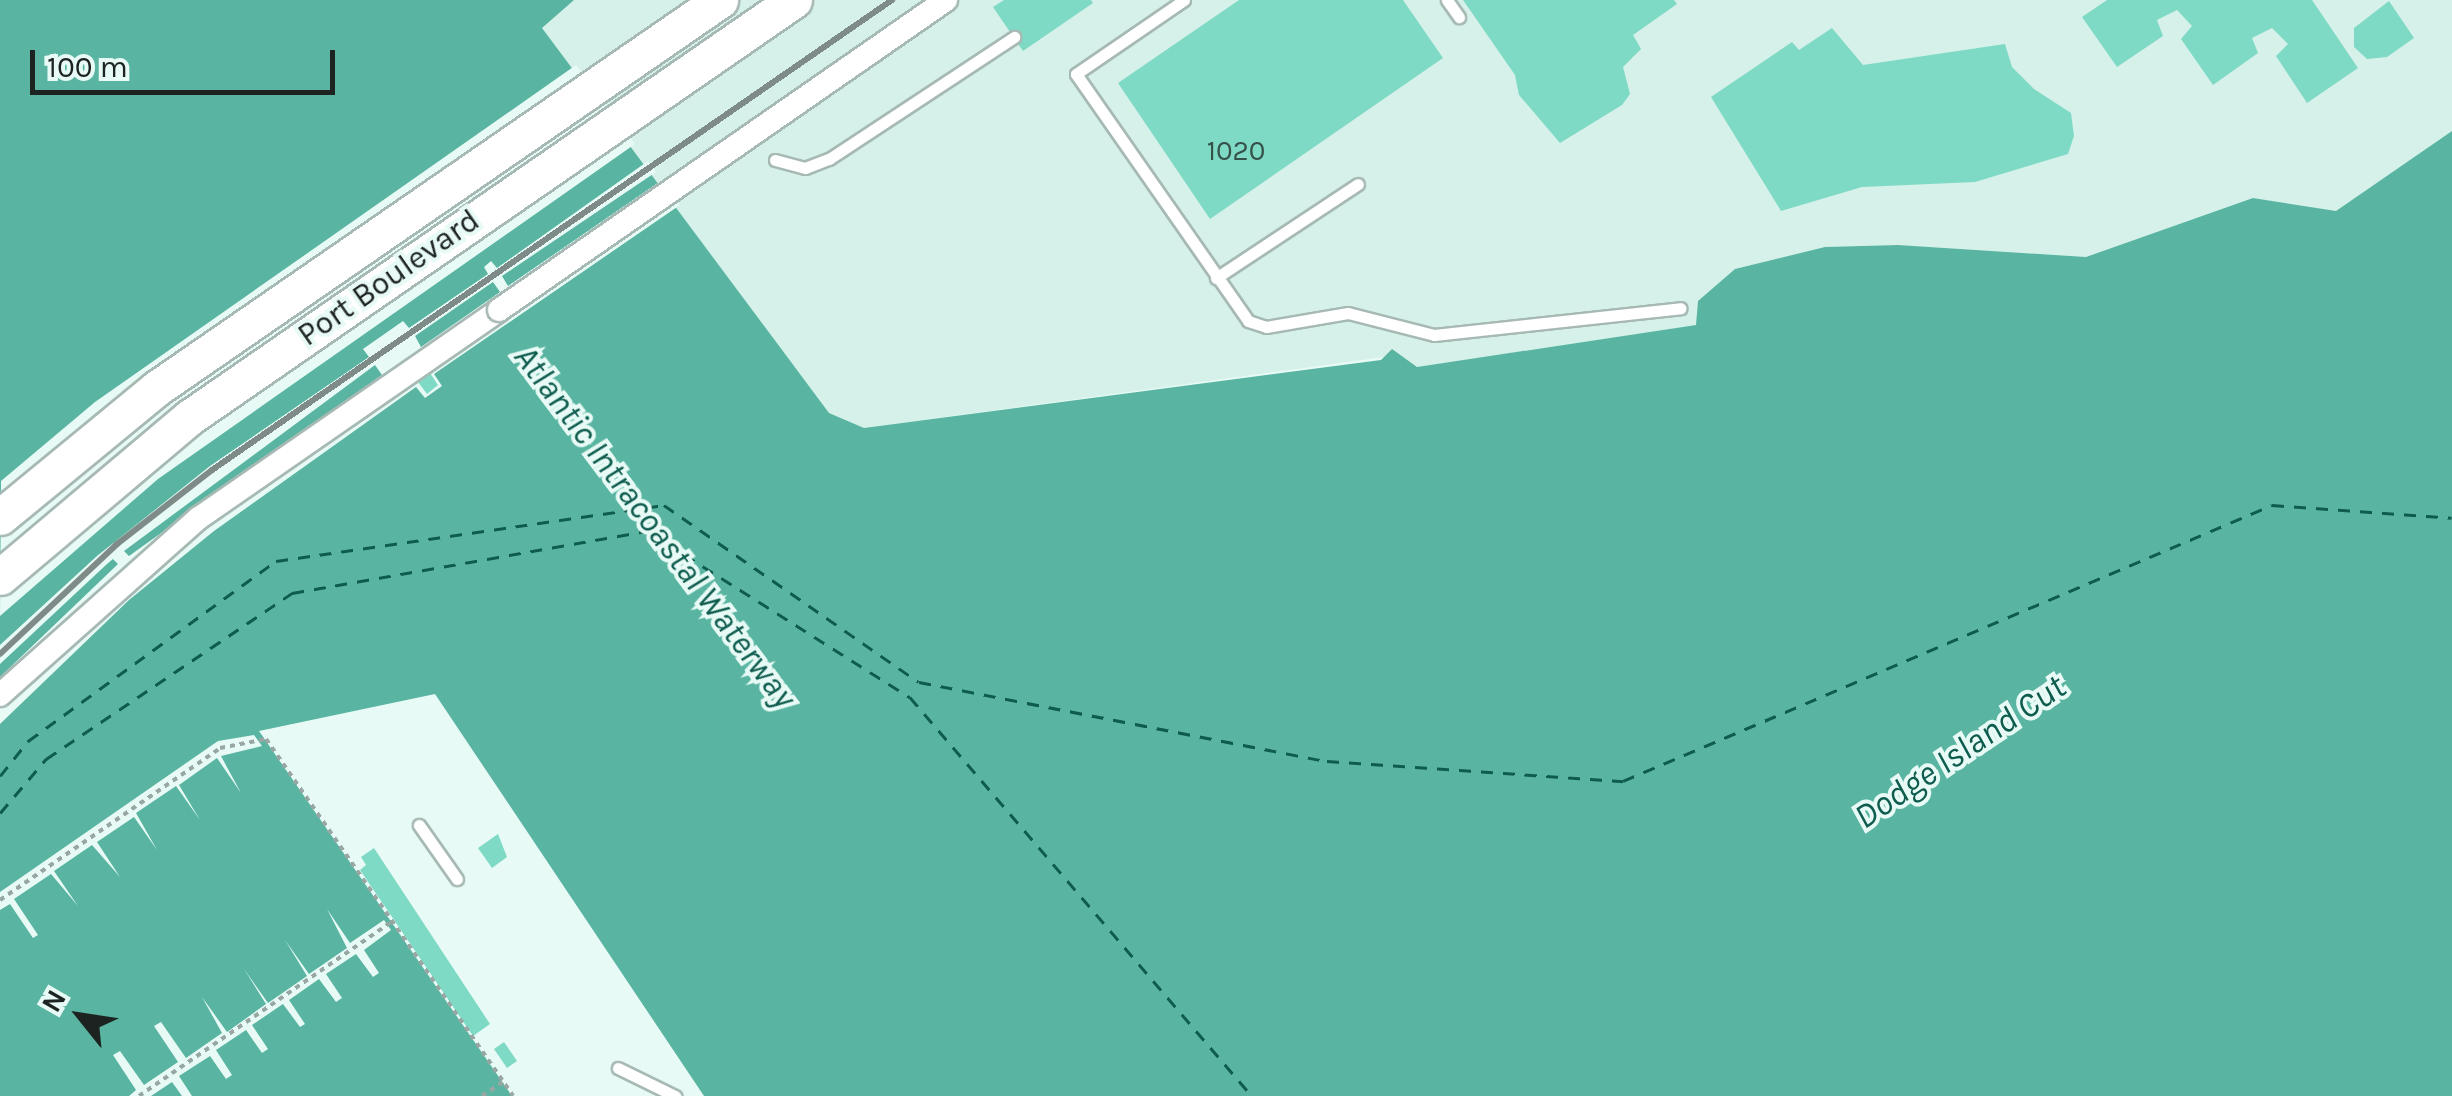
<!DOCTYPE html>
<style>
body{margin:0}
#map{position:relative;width:2452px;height:1096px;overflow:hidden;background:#e7faf5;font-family:Karla,sans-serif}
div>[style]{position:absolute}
.built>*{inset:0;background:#d5f1e9}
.water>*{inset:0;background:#59b5a1}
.pier>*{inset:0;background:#e7faf5}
.ferry>*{height:2.5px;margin-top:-1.25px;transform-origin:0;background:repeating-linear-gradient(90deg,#0e5c4e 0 12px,transparent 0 22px)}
.building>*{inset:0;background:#7fdac5}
.path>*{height:4px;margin-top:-2px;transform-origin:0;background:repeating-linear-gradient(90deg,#98a7a3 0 5px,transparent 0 10px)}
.roads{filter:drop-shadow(2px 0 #a7b9b4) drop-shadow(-2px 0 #a7b9b4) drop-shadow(0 2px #a7b9b4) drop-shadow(0 -2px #a7b9b4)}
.lane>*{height:11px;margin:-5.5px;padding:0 5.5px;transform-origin:5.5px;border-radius:5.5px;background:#fff}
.street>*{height:22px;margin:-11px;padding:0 11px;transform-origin:11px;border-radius:11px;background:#fff}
.rail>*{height:6px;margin:-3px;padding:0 3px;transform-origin:3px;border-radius:3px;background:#7f8b88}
.bridges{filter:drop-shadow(2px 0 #a7b9b4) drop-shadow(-2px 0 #a7b9b4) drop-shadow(0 2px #a7b9b4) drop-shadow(0 -2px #a7b9b4)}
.street-bridge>*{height:22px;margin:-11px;padding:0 11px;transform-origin:11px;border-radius:11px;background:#fff}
.primary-bridge>*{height:35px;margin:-17.5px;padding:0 17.5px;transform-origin:17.5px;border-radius:17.5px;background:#fff}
span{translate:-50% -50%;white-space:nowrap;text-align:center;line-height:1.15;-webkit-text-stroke:8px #e7faf5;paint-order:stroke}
.number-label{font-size:28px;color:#35514a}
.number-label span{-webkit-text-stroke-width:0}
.street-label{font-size:32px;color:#1c2321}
.water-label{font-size:35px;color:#0e5c4e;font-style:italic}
.north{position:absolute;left:30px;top:966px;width:100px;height:100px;-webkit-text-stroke:8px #e7faf5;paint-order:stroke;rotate:300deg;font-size:28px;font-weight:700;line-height:40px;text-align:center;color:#1c2321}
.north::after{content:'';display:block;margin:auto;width:35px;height:45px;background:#1c2321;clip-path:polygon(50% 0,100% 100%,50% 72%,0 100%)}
.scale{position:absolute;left:30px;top:50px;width:305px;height:45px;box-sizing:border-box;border:5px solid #1c2321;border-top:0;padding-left:12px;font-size:30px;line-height:35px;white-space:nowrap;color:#1c2321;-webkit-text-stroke:8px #e7faf5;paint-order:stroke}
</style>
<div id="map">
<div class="built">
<div style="clip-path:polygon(574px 0,2452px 0,2452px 131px,2336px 211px,2253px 198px,2086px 257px,1898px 245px,1825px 247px,1735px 269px,1698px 301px,1697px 325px,1417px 367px,1391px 356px,864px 428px,829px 413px,541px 28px)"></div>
</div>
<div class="water">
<div style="clip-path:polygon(0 0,574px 0,542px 28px,829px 413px,864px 428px,1381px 360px,1392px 349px,1417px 367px,1696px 325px,1698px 301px,1735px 269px,1825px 247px,1898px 245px,2086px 257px,2253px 198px,2336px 211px,2452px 131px,2452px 1096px,704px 1096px,435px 694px,259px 731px,512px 1096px,0 1096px)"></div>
</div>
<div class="pier">
<div style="clip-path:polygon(576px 65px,635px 144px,158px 479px,0 616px,1px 481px,95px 402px)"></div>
<div style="clip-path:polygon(evenodd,648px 161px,656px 172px,502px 276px,508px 286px,662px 180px,680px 205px,434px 374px,442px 386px,425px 398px,416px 387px,214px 531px,129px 600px,0 724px,0 677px,118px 564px,113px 559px,107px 564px,0 664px,0 645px,97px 556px,210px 466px,369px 357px,363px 349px,403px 321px,409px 328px,488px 274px,484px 267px,491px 261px,497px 268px,648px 161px,493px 282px,500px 292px,421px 347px,415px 336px,493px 282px,648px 161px,375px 365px,382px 375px,129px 556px,124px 551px,375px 365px)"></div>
<div style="clip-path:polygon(254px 735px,262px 746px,221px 756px,241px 793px,217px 758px,179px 785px,200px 820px,176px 786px,136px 813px,157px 850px,134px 817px,97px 842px,120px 877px,92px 845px,54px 871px,78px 906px,51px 874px,14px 899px,38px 935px,33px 938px,10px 904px,0 910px,0 892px,218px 741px)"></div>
<div style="clip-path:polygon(327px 909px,350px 943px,384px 920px,391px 930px,364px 950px,379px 973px,373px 977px,356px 954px,326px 974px,342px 998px,336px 1002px,319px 979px,289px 1000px,305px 1024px,300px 1027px,283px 1004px,252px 1025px,268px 1049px,262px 1053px,246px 1030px,216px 1050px,232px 1075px,226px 1079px,210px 1056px,179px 1076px,192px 1096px,182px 1096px,172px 1082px,151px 1096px,129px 1096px,136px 1090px,113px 1055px,120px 1051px,144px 1085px,178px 1062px,154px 1026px,161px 1022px,186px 1058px,222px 1033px,202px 997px,227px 1032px,266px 1004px,244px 969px,268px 1003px,307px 976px,285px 940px,309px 974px,347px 948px)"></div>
</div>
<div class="ferry">
<div style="left:0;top:776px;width:45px;rotate:-51.3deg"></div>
<div style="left:28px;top:741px;width:306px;rotate:-36deg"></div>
<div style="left:276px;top:561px;width:392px;rotate:-8.2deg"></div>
<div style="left:664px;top:505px;width:310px;rotate:34.8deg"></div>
<div style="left:919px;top:682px;width:416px;rotate:11deg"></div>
<div style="left:1327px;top:761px;width:297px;rotate:3.9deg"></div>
<div style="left:1623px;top:781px;width:705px;rotate:-23.04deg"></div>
<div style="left:2272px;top:505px;width:180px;rotate:4.1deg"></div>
<div style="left:0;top:813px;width:71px;rotate:-49.6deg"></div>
<div style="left:46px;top:759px;width:297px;rotate:-34deg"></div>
<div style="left:292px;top:593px;width:360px;rotate:-9.9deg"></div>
<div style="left:647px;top:531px;width:311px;rotate:32.3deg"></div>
<div style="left:910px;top:697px;width:526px;rotate:49.4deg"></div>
</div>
<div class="building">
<div style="clip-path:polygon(1004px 0,1091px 0,1093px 3px,1023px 51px,993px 7px)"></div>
<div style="clip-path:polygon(1239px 0,1403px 0,1443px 58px,1210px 219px,1118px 83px)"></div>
<div style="clip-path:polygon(1463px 0,1674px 0,1677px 4px,1633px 35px,1641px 49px,1623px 67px,1630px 94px,1622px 105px,1560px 143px,1519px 95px,1515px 75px)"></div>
<div style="clip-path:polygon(2107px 0,2312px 0,2358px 68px,2307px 103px,2276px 56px,2288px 44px,2272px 28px,2252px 38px,2258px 53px,2213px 85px,2181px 39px,2192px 26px,2177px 10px,2157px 20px,2163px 36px,2117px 67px,2082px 17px)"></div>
<div style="clip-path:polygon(2389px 1px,2414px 38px,2387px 57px,2367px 59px,2354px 47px,2354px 28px)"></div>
<div style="clip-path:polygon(1832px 28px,1863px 65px,2005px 44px,2012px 67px,2034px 89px,2071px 113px,2074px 136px,2068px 154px,1975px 182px,1862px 187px,1781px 211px,1711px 97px,1792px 42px,1799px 50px)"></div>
<div style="clip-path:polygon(430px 373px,438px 385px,427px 394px,418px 382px)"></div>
<div style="clip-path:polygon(498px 834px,507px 857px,492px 868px,478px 848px)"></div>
<div style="clip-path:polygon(374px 848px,490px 1024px,473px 1036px,360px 870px,366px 865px,361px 857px)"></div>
<div style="clip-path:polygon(504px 1042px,517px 1061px,507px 1068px,494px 1049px)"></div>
</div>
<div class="path">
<div style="left:0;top:900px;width:267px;rotate:-34.6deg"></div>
<div style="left:220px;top:748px;width:47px;rotate:-11.1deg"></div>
<div style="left:266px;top:739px;width:434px;rotate:55.3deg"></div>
<div style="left:139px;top:1096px;width:308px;rotate:-34.6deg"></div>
<div style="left:482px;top:1096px;width:25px;rotate:-34deg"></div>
</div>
<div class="roads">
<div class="lane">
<div style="left:1184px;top:0;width:131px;rotate:145.6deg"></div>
<div style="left:1076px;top:74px;width:301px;rotate:55.1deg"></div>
<div style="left:1248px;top:321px;width:19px;rotate:18deg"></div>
<div style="left:1266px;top:327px;width:83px;rotate:-9.7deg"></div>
<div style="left:1348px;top:313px;width:89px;rotate:14.3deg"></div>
<div style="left:1434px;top:335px;width:248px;rotate:-6.2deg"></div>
<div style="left:1447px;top:0;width:21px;rotate:55deg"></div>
<div style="left:775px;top:160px;width:31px;rotate:15deg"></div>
<div style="left:805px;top:168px;width:26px;rotate:-21deg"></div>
<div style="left:829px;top:159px;width:222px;rotate:-33.4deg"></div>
<div style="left:1216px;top:278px;width:170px;rotate:-33.5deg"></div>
<div style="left:419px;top:825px;width:66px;rotate:54.9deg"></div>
<div style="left:618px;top:1068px;width:64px;rotate:26.2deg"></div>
</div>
<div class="street">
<div style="left:0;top:695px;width:266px;rotate:-41.7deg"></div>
<div style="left:199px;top:518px;width:365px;rotate:-34.7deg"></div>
</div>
</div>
<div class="rail">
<div style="left:0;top:654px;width:161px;rotate:-43.2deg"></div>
<div style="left:117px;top:544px;width:120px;rotate:-37.9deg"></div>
<div style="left:212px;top:470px;width:827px;rotate:-34.65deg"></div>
</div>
<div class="bridges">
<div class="street-bridge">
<div style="left:499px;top:310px;width:544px;rotate:-34.74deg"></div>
</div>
<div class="primary-bridge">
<div style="left:0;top:517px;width:203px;rotate:-39.4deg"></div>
<div style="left:157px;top:388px;width:684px;rotate:-34.57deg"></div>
<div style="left:0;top:577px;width:248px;rotate:-40.1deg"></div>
<div style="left:190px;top:417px;width:734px;rotate:-34.62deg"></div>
</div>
</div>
<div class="number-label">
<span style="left:1236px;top:151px">1020</span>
</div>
<div class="street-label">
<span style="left:389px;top:278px;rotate:-35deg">Port Boulevard</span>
</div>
<div class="water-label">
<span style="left:655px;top:527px;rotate:53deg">Atlantic Intracoastal Waterway</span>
<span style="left:1960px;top:752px;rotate:-34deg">Dodge Island Cut</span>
</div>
<div class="north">N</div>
<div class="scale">100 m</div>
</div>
